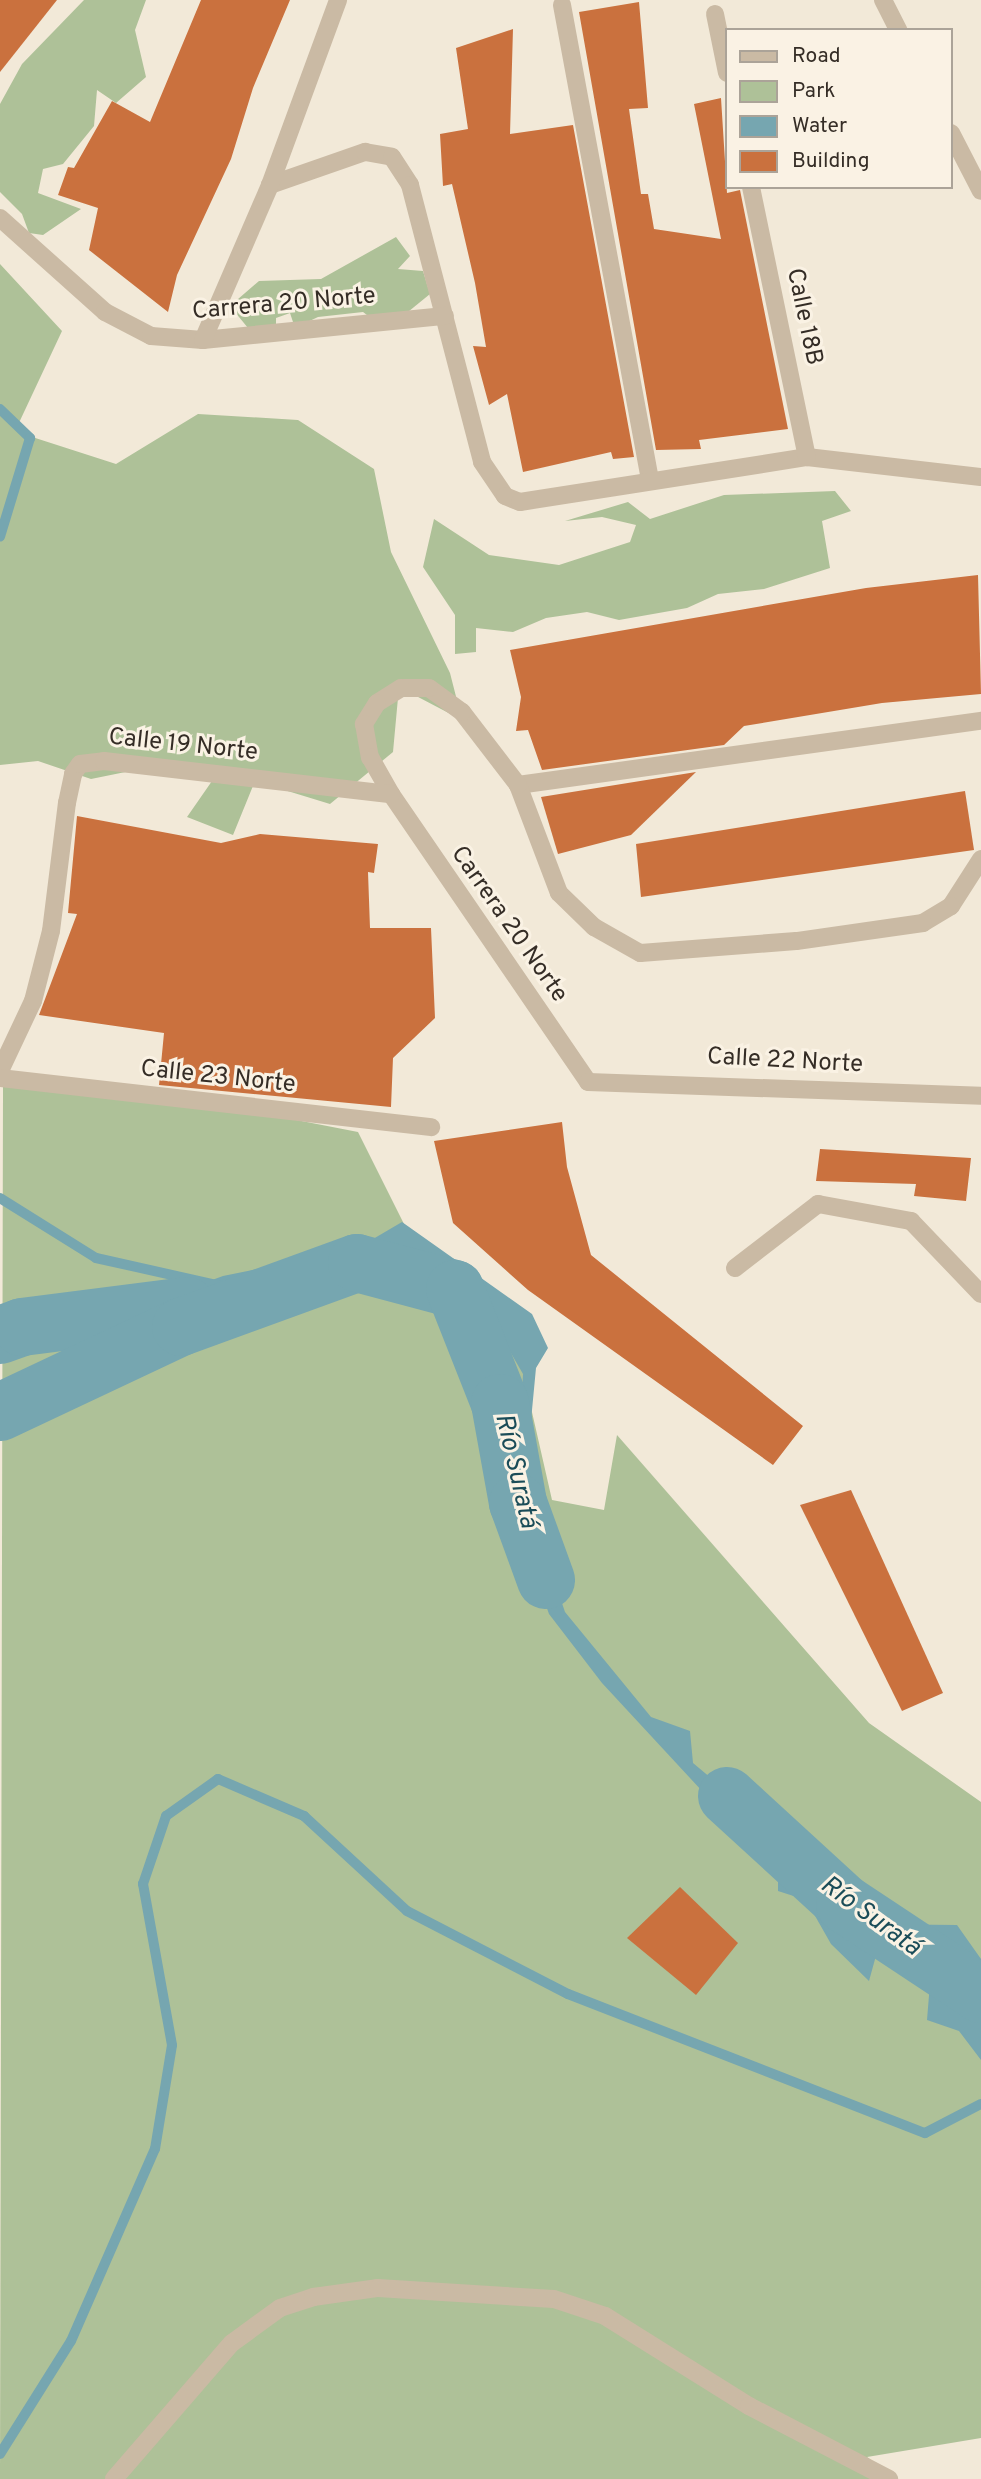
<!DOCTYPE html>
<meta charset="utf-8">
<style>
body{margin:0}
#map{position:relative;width:981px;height:2479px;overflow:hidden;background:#f2e9d8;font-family:Overpass,sans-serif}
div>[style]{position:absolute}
.green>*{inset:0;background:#aec198}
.water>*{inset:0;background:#76a6b0}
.stream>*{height:10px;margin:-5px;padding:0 5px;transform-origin:5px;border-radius:5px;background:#76a6b0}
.river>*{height:58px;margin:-29px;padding:0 29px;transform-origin:29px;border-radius:29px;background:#76a6b0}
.building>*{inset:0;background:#ca713e}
.service>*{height:18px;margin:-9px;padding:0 9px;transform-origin:9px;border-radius:9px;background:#cabaa4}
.minor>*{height:18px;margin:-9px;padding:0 9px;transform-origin:9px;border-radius:9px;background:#cabaa4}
span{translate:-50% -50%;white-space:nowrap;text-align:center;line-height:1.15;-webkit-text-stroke:6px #faf2e4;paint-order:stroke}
.street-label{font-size:24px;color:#352d26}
.water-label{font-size:26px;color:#1a4c58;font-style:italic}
.legend{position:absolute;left:725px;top:28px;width:228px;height:161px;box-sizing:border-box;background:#faf2e4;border:2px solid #aba398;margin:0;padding:9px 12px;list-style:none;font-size:21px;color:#352d26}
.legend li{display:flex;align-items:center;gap:14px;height:35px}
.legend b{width:35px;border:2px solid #aba398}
</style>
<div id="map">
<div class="green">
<div style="clip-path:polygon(84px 0,146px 0,135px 30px,146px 77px,116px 103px,97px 90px,94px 126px,63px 164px,43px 169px,38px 193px,81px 209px,43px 235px,29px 233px,22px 214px,0 192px,0 104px,22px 64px)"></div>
<div style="clip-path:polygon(396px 237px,410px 256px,398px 269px,423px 271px,430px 294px,403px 316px,375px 321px,363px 312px,318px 317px,295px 328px,290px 313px,276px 318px,276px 330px,248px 328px,230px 306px,259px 281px,321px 279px)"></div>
<div style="clip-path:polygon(0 264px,62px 331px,17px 427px,26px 435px,116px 464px,198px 414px,298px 420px,374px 469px,391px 552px,450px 673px,462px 720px,399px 687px,393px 752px,330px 804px,255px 781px,233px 835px,187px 817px,212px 781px,155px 766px,91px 779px,38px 761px,0 765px)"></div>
<div style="clip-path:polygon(835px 491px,851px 511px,822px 521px,830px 568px,764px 589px,718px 594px,687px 608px,619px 620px,587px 612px,546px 618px,513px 632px,476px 628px,476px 652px,455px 654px,455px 615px,423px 567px,434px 519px,489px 555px,559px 565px,630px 542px,636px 525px,602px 517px,565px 521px,628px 502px,650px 519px,724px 495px)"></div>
<div style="clip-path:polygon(3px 1087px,138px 1089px,358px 1132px,404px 1224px,519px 1355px,552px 1500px,604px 1510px,617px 1435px,869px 1723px,981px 1802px,981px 2438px,867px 2457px,896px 2479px,0 2479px)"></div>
</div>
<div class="water">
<div style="clip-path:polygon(402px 1222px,532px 1314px,548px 1348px,536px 1368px,528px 1452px,535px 1523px,565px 1612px,651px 1717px,690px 1731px,693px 1763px,785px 1840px,790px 1874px,819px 1884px,862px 1924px,957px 1925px,981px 1959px,981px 2060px,959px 2031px,927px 2020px,930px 1983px,877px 1952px,869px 1981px,831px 1944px,806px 1900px,778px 1891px,778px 1873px,602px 1683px,549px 1614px,522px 1538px,517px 1489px,523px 1374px,501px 1336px,433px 1266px,395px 1258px,244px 1281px,205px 1299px,201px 1322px,168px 1345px,129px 1342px,0 1406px,0 1396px,146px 1322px,163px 1298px,223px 1276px,356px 1249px)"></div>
</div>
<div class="stream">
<div style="left:0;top:409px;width:42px;rotate:44deg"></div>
<div style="left:30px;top:438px;width:103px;rotate:106.9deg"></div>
<div style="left:0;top:1198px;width:113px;rotate:32deg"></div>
<div style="left:96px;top:1258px;width:174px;rotate:12.6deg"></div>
<div style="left:0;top:2454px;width:133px;rotate:-57.9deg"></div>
<div style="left:71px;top:2341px;width:210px;rotate:-66.4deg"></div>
<div style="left:155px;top:2149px;width:105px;rotate:-80.7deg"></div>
<div style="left:172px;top:2045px;width:164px;rotate:-100.2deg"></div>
<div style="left:143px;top:1884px;width:72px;rotate:-71.3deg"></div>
<div style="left:166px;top:1816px;width:64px;rotate:-35.4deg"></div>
<div style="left:218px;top:1779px;width:94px;rotate:23.3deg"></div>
<div style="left:304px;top:1816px;width:140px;rotate:42.7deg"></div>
<div style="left:407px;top:1911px;width:181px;rotate:27.3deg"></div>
<div style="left:568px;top:1994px;width:383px;rotate:21.3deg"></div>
<div style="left:925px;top:2133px;width:63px;rotate:-27.4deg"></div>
</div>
<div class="river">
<div style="left:0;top:1335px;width:23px;rotate:-20deg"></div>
<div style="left:22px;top:1327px;width:166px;rotate:-7.3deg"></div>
<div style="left:0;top:1412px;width:200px;rotate:-25.2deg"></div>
<div style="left:181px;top:1327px;width:187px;rotate:-20deg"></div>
<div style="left:357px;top:1263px;width:101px;rotate:14.9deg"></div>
<div style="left:455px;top:1289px;width:123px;rotate:68.5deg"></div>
<div style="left:500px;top:1403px;width:102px;rotate:79.8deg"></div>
<div style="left:518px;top:1503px;width:82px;rotate:70deg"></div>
<div style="left:727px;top:1796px;width:160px;rotate:42.5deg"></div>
<div style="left:845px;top:1904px;width:163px;rotate:33.5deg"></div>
</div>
<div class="building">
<div style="clip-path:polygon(0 0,57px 0,0 72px)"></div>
<div style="clip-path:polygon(201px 0,290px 0,253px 88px,231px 159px,177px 275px,168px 312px,89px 250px,98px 208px,58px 195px,68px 167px,74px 168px,112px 101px,150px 122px)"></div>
<div style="clip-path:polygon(639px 2px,648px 108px,629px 109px,641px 194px,648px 194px,654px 229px,721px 239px,694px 104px,721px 98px,727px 193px,740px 190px,788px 429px,699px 440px,701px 449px,656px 450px,579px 12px)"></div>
<div style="clip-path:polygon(513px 29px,510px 134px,573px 125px,634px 457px,613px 459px,611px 452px,523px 472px,507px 394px,489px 405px,473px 346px,486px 347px,475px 283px,452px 184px,443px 186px,440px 134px,468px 129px,456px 48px)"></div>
<div style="clip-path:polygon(978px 575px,981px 694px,882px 703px,744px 726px,724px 745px,542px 770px,528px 730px,516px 731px,521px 697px,510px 650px,866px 588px)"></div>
<div style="clip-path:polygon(696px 772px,631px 835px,558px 854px,541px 797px)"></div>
<div style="clip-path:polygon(965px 791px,974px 850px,641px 897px,636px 844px)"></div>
<div style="clip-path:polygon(77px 816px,221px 843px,260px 834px,378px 844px,374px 873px,368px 872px,370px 928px,431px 928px,435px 1018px,393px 1058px,391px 1107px,159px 1085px,164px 1033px,39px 1015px,77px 914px,68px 913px)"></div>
<div style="clip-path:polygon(562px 1122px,567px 1167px,591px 1255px,803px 1426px,773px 1465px,528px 1290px,453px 1223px,434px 1141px)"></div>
<div style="clip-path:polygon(820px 1149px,971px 1158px,966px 1201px,914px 1196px,916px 1184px,816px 1181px)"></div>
<div style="clip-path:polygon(851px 1490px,943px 1693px,902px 1711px,800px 1505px)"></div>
<div style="clip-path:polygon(680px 1887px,738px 1943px,696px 1995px,627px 1938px)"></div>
</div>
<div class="service">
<div style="left:562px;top:5px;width:482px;rotate:79.5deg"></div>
<div style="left:518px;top:785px;width:467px;rotate:-7.9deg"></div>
<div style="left:735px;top:1268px;width:105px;rotate:-37.6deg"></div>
<div style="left:818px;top:1204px;width:95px;rotate:10.4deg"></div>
<div style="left:911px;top:1221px;width:101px;rotate:46.2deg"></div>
</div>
<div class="minor">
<div style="left:883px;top:0;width:34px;rotate:63deg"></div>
<div style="left:715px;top:14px;width:60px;rotate:78.5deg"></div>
<div style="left:951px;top:133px;width:65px;rotate:62.7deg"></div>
<div style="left:270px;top:185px;width:101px;rotate:-19.2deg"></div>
<div style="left:365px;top:152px;width:27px;rotate:10deg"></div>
<div style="left:392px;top:157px;width:33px;rotate:57deg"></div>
<div style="left:410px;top:185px;width:286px;rotate:75.4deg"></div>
<div style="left:482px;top:462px;width:41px;rotate:55.9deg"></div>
<div style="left:505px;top:496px;width:16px;rotate:22deg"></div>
<div style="left:520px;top:502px;width:291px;rotate:-8.9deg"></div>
<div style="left:807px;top:457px;width:175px;rotate:6.6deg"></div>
<div style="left:751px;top:187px;width:276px;rotate:78.3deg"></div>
<div style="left:0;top:218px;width:141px;rotate:41.8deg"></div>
<div style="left:105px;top:312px;width:52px;rotate:27.6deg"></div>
<div style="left:151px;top:336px;width:52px;rotate:4.4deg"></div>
<div style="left:203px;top:340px;width:243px;rotate:-5.7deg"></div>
<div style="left:203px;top:340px;width:169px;rotate:-66.6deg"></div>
<div style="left:270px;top:185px;width:197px;rotate:-69.8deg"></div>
<div style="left:981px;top:859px;width:56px;rotate:122.6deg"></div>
<div style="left:951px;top:906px;width:33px;rotate:149deg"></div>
<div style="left:923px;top:923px;width:128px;rotate:171.9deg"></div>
<div style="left:796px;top:941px;width:156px;rotate:175.6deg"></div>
<div style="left:640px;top:953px;width:53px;rotate:-150.5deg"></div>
<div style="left:594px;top:927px;width:49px;rotate:-135.8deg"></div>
<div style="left:559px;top:893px;width:116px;rotate:-110.8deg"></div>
<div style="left:518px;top:785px;width:92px;rotate:-127.5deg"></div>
<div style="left:462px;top:712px;width:41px;rotate:-144deg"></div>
<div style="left:429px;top:688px;width:28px;rotate:180deg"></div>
<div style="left:401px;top:688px;width:28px;rotate:148deg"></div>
<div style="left:377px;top:703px;width:25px;rotate:122deg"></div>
<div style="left:364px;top:724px;width:34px;rotate:80deg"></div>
<div style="left:370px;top:757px;width:43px;rotate:60.4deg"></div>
<div style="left:391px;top:794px;width:349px;rotate:55.6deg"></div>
<div style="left:588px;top:1082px;width:393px;rotate:2deg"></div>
<div style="left:0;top:1071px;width:77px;rotate:-64.8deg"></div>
<div style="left:33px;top:1001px;width:72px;rotate:-75.6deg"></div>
<div style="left:51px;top:931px;width:129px;rotate:-82.9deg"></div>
<div style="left:67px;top:803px;width:30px;rotate:-78deg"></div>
<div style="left:73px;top:774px;width:12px;rotate:-55deg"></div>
<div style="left:80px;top:764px;width:24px;rotate:-7deg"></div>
<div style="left:104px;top:761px;width:289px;rotate:6.6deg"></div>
<div style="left:0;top:1078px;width:434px;rotate:6.5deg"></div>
<div style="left:114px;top:2479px;width:180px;rotate:-49.1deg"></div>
<div style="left:232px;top:2343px;width:59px;rotate:-36.1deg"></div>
<div style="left:280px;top:2308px;width:35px;rotate:-18deg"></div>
<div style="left:313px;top:2297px;width:66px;rotate:-7.9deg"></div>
<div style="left:378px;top:2288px;width:176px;rotate:3.6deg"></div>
<div style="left:554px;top:2299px;width:54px;rotate:18.4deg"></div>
<div style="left:605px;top:2316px;width:170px;rotate:32deg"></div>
<div style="left:749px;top:2406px;width:158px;rotate:27.5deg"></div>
</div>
<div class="street-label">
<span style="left:284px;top:305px;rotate:-5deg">Carrera 20 Norte</span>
<span style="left:803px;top:317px;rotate:78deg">Calle 18B</span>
<span style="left:183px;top:746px;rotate:6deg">Calle 19 Norte</span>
<span style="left:508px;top:925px;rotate:55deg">Carrera 20 Norte</span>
<span style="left:785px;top:1062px;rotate:3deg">Calle 22 Norte</span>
<span style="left:218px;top:1078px;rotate:6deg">Calle 23 Norte</span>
</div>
<div class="water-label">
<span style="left:515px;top:1471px;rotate:77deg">Río Suratá</span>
<span style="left:870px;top:1917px;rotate:36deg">Río Suratá</span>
</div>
<ul class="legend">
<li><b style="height:9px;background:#cabaa4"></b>Road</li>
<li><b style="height:19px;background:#aec198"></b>Park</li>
<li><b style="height:19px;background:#76a6b0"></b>Water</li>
<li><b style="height:19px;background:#ca713e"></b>Building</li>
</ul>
</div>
